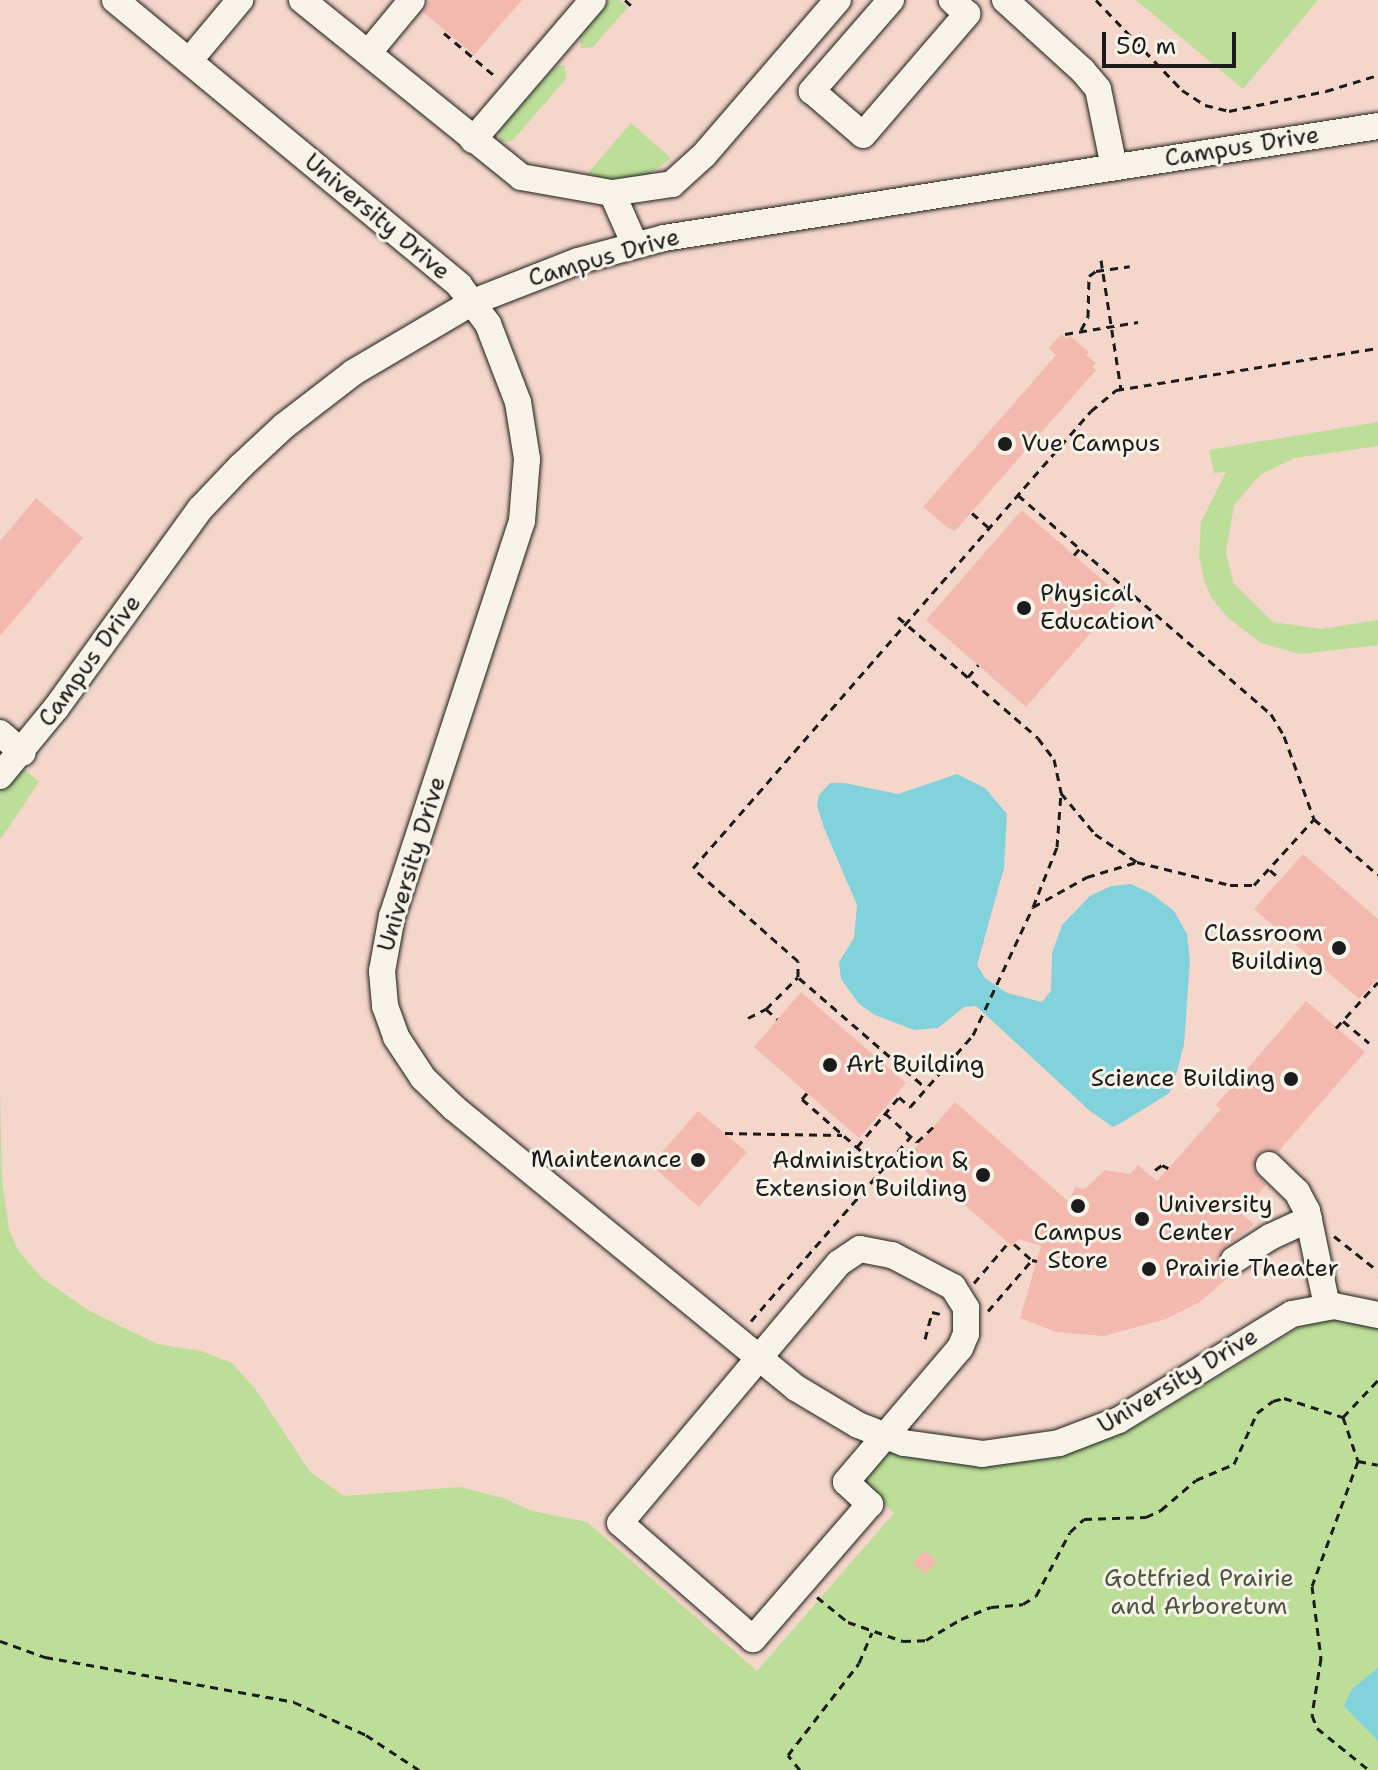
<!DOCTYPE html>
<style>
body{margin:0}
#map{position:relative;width:1378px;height:1770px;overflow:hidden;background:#f6e2d7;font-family:"Shantell Sans",sans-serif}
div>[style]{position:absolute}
.built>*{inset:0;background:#f5d6cb}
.green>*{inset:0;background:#bcde98}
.water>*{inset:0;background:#82d2dc}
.building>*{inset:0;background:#f3b9ae}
.path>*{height:3px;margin-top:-1.5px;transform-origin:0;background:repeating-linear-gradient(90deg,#1c1c1c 0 8px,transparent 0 14px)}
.roads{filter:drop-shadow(0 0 2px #1c1c1c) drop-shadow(0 0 2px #1c1c1c)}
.minor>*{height:26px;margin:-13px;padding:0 13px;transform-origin:13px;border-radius:13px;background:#f7f3e8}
.dots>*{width:22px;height:22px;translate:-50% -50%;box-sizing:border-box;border:4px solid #f7f3e8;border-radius:50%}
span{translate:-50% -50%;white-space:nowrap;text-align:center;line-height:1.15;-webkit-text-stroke:6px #f7f3e8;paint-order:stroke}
.street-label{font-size:24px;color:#1c1c1c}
.poi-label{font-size:24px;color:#1c1c1c}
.left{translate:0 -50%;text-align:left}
.right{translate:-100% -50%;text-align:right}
.park-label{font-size:24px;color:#4c5641}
.scale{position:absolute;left:1102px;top:32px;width:134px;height:36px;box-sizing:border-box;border:4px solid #1c1c1c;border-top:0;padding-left:10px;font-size:24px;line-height:28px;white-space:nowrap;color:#1c1c1c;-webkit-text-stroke:6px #f7f3e8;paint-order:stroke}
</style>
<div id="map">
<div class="built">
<i style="clip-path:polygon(0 0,1378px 0,1378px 1770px,0 1770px,0 749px,27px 771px,63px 730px,189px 555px,175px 544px,23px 753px,0 733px)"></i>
</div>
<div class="green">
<i style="clip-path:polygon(610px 0,619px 0,628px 7px,593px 47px,581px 48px,580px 35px)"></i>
<i style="clip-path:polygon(1136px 0,1318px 0,1243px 89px)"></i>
<i style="clip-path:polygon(557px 65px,565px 66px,566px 79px,512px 141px,500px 142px,499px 130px)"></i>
<i style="clip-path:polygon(631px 123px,671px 158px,645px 178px,623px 183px,587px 174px)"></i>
<i style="clip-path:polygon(1378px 422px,1378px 446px,1294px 458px,1261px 474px,1234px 505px,1226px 553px,1234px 584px,1273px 622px,1321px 629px,1378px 620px,1378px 645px,1300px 654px,1261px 643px,1227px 617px,1211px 597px,1204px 580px,1199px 556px,1201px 522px,1226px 472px,1214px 473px,1209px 450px)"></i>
<i style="clip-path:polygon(0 749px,39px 782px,0 840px)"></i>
<i style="clip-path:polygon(0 1090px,2px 1179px,9px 1230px,19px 1252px,42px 1278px,88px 1310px,157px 1344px,201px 1351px,232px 1363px,256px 1390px,310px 1472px,344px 1496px,460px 1487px,503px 1498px,532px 1511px,587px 1522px,757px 1671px,894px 1513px,859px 1482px,886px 1449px,1076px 1449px,1105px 1440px,1150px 1418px,1310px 1321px,1332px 1316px,1378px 1325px,1378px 1770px,0 1770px)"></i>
</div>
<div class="water">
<i style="clip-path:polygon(957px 774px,985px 788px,1007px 814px,1004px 868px,977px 965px,985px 978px,1007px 993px,1042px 1002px,1051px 991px,1052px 953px,1062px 925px,1090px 896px,1111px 886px,1131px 884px,1152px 894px,1174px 911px,1187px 934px,1190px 961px,1184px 1044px,1173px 1087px,1168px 1094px,1121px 1123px,1113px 1127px,1090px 1111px,976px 1006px,964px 1007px,938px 1028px,914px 1030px,875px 1015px,859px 1004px,841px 979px,839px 962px,854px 938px,857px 905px,824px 828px,817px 806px,819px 795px,830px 783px,845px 783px,898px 794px)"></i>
<i style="clip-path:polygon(1378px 1668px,1378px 1741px,1344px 1706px,1352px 1689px)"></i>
</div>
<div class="building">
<i style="clip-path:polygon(430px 0,522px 0,474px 55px,423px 12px)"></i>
<i style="clip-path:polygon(1061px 334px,1067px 339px,1070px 336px,1089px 352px,1086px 355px,1096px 363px,1092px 367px,1096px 370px,955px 531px,948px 528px,923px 507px,1056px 355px,1049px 348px)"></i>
<i style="clip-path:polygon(36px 498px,83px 538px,0 636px,0 541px)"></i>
<i style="clip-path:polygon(1022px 510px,1122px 597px,1026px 707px,926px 620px)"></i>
<i style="clip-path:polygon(1303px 854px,1378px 919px,1378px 978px,1359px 999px,1254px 909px)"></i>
<i style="clip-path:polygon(801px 992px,906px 1083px,859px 1138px,754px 1047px)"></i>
<i style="clip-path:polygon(1306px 1001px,1365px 1052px,1278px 1152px,1265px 1150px,1257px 1155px,1254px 1170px,1266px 1185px,1241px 1213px,1254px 1224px,1225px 1247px,1218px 1260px,1221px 1269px,1231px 1275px,1200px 1302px,1166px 1319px,1104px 1336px,1056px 1332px,1020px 1318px,1041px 1246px,1019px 1239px,1012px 1246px,908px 1156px,955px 1102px,1069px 1202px,1075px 1187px,1085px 1189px,1105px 1170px,1130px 1174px,1138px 1165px,1157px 1181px,1221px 1109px,1216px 1105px)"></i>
<i style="clip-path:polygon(698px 1111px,747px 1152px,699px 1207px,651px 1165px)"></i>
<i style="clip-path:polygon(924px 1550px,937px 1561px,926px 1574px,913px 1564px)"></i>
</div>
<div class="path">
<i style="left:625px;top:0;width:12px;rotate:42deg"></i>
<i style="left:1096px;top:0;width:124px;rotate:46.3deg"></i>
<i style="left:1182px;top:90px;width:27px;rotate:33deg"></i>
<i style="left:1205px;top:105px;width:25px;rotate:14deg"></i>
<i style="left:1229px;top:111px;width:99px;rotate:-11.7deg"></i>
<i style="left:1326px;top:91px;width:54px;rotate:-17.1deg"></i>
<i style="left:444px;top:33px;width:68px;rotate:40.2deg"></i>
<i style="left:1101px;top:260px;width:131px;rotate:81.2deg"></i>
<i style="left:1081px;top:330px;width:15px;rotate:-62deg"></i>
<i style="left:1088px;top:317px;width:41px;rotate:-88.6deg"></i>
<i style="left:1089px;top:276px;width:9px;rotate:-36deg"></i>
<i style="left:1096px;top:271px;width:34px;rotate:-8deg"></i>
<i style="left:1065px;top:334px;width:74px;rotate:-9.3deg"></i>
<i style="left:1018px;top:495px;width:335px;rotate:40.9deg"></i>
<i style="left:1271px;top:714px;width:26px;rotate:59deg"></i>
<i style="left:1284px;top:736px;width:88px;rotate:70.1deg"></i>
<i style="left:1314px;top:819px;width:85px;rotate:41.2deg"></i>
<i style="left:972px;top:513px;width:23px;rotate:41deg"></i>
<i style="left:1074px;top:555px;width:11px;rotate:-49deg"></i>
<i style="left:898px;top:617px;width:185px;rotate:40.8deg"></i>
<i style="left:1038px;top:738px;width:26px;rotate:53deg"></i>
<i style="left:1054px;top:759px;width:35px;rotate:78deg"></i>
<i style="left:968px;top:677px;width:16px;rotate:-50deg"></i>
<i style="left:1270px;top:870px;width:13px;rotate:42deg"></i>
<i style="left:1033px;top:907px;width:65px;rotate:-68.2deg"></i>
<i style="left:1057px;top:847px;width:54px;rotate:-85.8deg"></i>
<i style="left:1061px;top:793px;width:53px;rotate:50.3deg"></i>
<i style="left:1095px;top:834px;width:50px;rotate:33.7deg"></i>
<i style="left:799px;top:978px;width:168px;rotate:40.9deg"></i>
<i style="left:766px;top:1009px;width:15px;rotate:42deg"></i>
<i style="left:748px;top:1018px;width:20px;rotate:-27deg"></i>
<i style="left:766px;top:1009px;width:45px;rotate:-45deg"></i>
<i style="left:798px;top:977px;width:16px;rotate:-90deg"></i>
<i style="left:798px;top:961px;width:140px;rotate:-138.5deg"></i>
<i style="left:693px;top:868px;width:606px;rotate:-48.95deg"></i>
<i style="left:1091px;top:411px;width:33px;rotate:-40deg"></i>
<i style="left:1116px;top:390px;width:265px;rotate:-9.1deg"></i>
<i style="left:1343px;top:1021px;width:34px;rotate:40deg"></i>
<i style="left:1336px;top:1028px;width:62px;rotate:-47.6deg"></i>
<i style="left:807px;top:1093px;width:8px;rotate:130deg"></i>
<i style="left:802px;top:1099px;width:106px;rotate:41.2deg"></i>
<i style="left:885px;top:1113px;width:43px;rotate:42.2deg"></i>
<i style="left:917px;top:1142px;width:22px;rotate:-43deg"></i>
<i style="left:725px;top:1133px;width:117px;rotate:1deg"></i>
<i style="left:857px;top:1147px;width:65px;rotate:-50deg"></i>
<i style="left:899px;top:1097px;width:15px;rotate:42deg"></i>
<i style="left:910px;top:1107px;width:96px;rotate:-48.8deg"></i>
<i style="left:973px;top:1035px;width:141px;rotate:-64.9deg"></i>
<i style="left:1033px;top:907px;width:62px;rotate:-29.1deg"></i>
<i style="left:1087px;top:877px;width:52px;rotate:-16.7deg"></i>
<i style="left:1137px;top:862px;width:96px;rotate:13.9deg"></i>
<i style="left:1230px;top:885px;width:24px"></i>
<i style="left:1254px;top:885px;width:89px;rotate:-47.7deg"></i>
<i style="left:1155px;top:1170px;width:9px;rotate:-36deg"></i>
<i style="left:1162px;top:1165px;width:7px;rotate:27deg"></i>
<i style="left:1334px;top:1236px;width:56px;rotate:38.5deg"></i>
<i style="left:1014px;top:1244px;width:24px;rotate:42deg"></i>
<i style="left:974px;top:1283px;width:52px;rotate:-49.6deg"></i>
<i style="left:988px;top:1311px;width:67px;rotate:-49.2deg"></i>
<i style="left:1032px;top:1260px;width:5px;rotate:11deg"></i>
<i style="left:751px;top:1321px;width:245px;rotate:-49.1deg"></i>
<i style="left:925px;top:1339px;width:28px;rotate:-75deg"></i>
<i style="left:932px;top:1312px;width:12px;rotate:14deg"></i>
<i style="left:1343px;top:1417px;width:46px;rotate:71.2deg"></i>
<i style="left:1358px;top:1461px;width:133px;rotate:110.2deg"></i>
<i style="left:1312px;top:1586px;width:73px;rotate:82.9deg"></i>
<i style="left:1321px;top:1658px;width:58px;rotate:99deg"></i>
<i style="left:1312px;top:1715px;width:14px;rotate:69deg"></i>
<i style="left:1317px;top:1728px;width:67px;rotate:38.9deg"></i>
<i style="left:1358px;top:1461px;width:20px;rotate:11deg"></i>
<i style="left:817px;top:1597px;width:40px;rotate:39deg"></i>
<i style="left:848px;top:1622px;width:58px;rotate:19.1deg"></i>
<i style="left:903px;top:1641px;width:23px;rotate:-2deg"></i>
<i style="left:926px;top:1640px;width:41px;rotate:-31deg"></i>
<i style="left:961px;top:1619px;width:32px;rotate:-22deg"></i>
<i style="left:991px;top:1607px;width:32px;rotate:-5deg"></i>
<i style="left:1023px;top:1604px;width:15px;rotate:-32deg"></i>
<i style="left:1036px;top:1596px;width:72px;rotate:-62deg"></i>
<i style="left:1070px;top:1532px;width:19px;rotate:-43deg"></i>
<i style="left:1084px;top:1519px;width:62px;rotate:-1.8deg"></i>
<i style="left:1146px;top:1517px;width:17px;rotate:-25deg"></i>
<i style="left:1161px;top:1510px;width:46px;rotate:-40.6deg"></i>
<i style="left:1196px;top:1480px;width:41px;rotate:-22.8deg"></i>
<i style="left:1234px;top:1464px;width:56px;rotate:-65.7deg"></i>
<i style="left:1257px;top:1413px;width:20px;rotate:-37deg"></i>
<i style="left:1273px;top:1401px;width:11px;rotate:-15deg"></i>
<i style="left:1284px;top:1398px;width:62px;rotate:17.9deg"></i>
<i style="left:1343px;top:1417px;width:51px;rotate:-46.6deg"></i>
<i style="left:0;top:1641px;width:48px;rotate:19.6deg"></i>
<i style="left:45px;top:1657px;width:253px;rotate:10.2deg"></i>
<i style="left:294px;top:1702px;width:79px;rotate:24.6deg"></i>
<i style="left:366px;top:1735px;width:64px;rotate:33.4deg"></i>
<i style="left:800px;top:1770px;width:19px;rotate:-129deg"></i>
<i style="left:788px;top:1755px;width:116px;rotate:-52.3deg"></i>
<i style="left:859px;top:1663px;width:33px;rotate:-67deg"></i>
</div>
<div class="roads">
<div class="minor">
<i style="left:115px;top:0;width:447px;rotate:39.6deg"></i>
<i style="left:459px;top:285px;width:49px;rotate:53.4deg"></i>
<i style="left:488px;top:324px;width:84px;rotate:69deg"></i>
<i style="left:518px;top:402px;width:58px;rotate:81deg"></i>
<i style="left:527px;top:459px;width:62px;rotate:94.6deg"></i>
<i style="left:522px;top:521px;width:416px;rotate:108.2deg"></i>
<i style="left:392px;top:916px;width:56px;rotate:100.3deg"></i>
<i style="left:382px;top:971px;width:35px;rotate:85deg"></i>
<i style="left:385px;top:1006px;width:33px;rotate:70deg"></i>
<i style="left:396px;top:1037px;width:49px;rotate:56.6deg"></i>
<i style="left:423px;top:1078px;width:43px;rotate:44.1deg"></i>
<i style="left:454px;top:1108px;width:442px;rotate:39.3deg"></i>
<i style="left:796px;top:1388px;width:72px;rotate:30.8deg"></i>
<i style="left:858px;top:1425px;width:49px;rotate:21.4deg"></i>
<i style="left:904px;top:1443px;width:79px;rotate:8deg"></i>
<i style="left:982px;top:1454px;width:78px;rotate:-8.1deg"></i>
<i style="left:1059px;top:1443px;width:64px;rotate:-21deg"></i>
<i style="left:1119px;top:1420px;width:203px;rotate:-31.5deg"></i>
<i style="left:1292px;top:1314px;width:43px;rotate:-10.8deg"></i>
<i style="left:1334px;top:1306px;width:45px;rotate:11.6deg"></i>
<i style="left:302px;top:0;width:282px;rotate:38.9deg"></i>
<i style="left:521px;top:177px;width:92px;rotate:10deg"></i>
<i style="left:612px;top:193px;width:61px;rotate:-8.5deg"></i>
<i style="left:672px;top:184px;width:43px;rotate:-42.2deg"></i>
<i style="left:704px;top:155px;width:205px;rotate:-49.2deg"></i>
<i style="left:891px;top:0;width:121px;rotate:131deg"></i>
<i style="left:812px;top:91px;width:67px;rotate:40.8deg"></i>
<i style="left:863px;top:135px;width:160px;rotate:-49.3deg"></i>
<i style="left:967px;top:14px;width:21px;rotate:-137deg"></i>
<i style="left:1005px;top:0;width:105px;rotate:42.3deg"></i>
<i style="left:1083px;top:71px;width:23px;rotate:50deg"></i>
<i style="left:1098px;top:89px;width:80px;rotate:78.4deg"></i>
<i style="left:369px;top:52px;width:67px;rotate:-50.4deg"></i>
<i style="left:189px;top:61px;width:80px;rotate:-50.1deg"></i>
<i style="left:473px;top:140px;width:184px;rotate:-49.4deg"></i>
<i style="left:612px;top:193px;width:57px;rotate:66.1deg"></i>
<i style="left:0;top:733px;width:30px;rotate:41deg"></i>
<i style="left:0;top:776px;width:88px;rotate:-50.5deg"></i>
<i style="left:56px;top:708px;width:246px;rotate:-54.1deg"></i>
<i style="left:200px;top:509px;width:59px;rotate:-46.4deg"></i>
<i style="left:241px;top:466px;width:59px;rotate:-42.9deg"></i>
<i style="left:284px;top:426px;width:88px;rotate:-37.6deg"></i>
<i style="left:354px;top:372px;width:138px;rotate:-30.5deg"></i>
<i style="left:473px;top:302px;width:113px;rotate:-21.3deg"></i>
<i style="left:578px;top:261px;width:89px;rotate:-15deg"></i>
<i style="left:664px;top:238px;width:723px;rotate:-8.91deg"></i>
<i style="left:1269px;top:1165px;width:39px;rotate:44deg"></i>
<i style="left:1297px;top:1192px;width:21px;rotate:62deg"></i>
<i style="left:1307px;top:1211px;width:97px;rotate:78.1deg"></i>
<i style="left:860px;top:1249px;width:33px;rotate:11deg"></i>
<i style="left:892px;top:1255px;width:69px;rotate:27.7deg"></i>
<i style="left:953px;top:1287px;width:25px;rotate:58deg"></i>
<i style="left:966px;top:1308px;width:26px;rotate:90deg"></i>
<i style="left:966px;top:1334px;width:15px;rotate:113deg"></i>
<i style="left:960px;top:1348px;width:176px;rotate:130.4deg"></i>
<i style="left:846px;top:1482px;width:33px;rotate:43deg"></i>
<i style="left:870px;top:1504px;width:179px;rotate:130.9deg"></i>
<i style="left:753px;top:1639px;width:176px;rotate:-138.9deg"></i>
<i style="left:620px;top:1523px;width:340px;rotate:-49.9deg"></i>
<i style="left:839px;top:1263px;width:25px;rotate:-34deg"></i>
<i style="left:1234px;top:1260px;width:43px;rotate:-32.6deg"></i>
<i style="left:1270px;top:1237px;width:43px;rotate:-24.8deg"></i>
</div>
</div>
<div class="dots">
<i style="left:1005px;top:444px;background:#1c1c1c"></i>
<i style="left:1024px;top:608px;background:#1c1c1c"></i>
<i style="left:1339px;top:948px;background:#1c1c1c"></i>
<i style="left:830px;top:1065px;background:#1c1c1c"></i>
<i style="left:1291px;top:1079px;background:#1c1c1c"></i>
<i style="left:698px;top:1160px;background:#1c1c1c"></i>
<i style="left:983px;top:1175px;background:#1c1c1c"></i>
<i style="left:1078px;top:1206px;background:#1c1c1c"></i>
<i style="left:1142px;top:1219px;background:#1c1c1c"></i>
<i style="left:1149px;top:1269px;background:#1c1c1c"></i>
</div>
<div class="street-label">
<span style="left:1242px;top:147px;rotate:-9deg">Campus Drive</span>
<span style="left:377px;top:217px;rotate:40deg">University Drive</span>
<span style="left:604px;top:258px;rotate:-16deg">Campus Drive</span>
<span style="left:90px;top:661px;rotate:-54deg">Campus Drive</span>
<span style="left:412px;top:864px;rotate:-73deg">University Drive</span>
<span style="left:1178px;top:1381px;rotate:-31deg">University Drive</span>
</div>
<div class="poi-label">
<span class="left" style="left:1021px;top:444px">Vue Campus</span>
<span class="left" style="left:1040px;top:608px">Physical<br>Education</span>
<span class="right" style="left:1323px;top:948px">Classroom<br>Building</span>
<span class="left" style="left:846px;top:1065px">Art Building</span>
<span class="right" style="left:1275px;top:1079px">Science Building</span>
<span class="right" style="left:682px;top:1160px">Maintenance</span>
<span class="right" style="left:967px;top:1175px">Administration &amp;<br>Extension Building</span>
<span class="left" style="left:1158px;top:1219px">University<br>Center</span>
<span style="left:1078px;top:1247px">Campus<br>Store</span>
<span class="left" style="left:1165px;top:1269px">Prairie Theater</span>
</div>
<div class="park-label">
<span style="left:1199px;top:1593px">Gottfried Prairie<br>and Arboretum</span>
</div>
<div class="scale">50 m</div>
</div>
